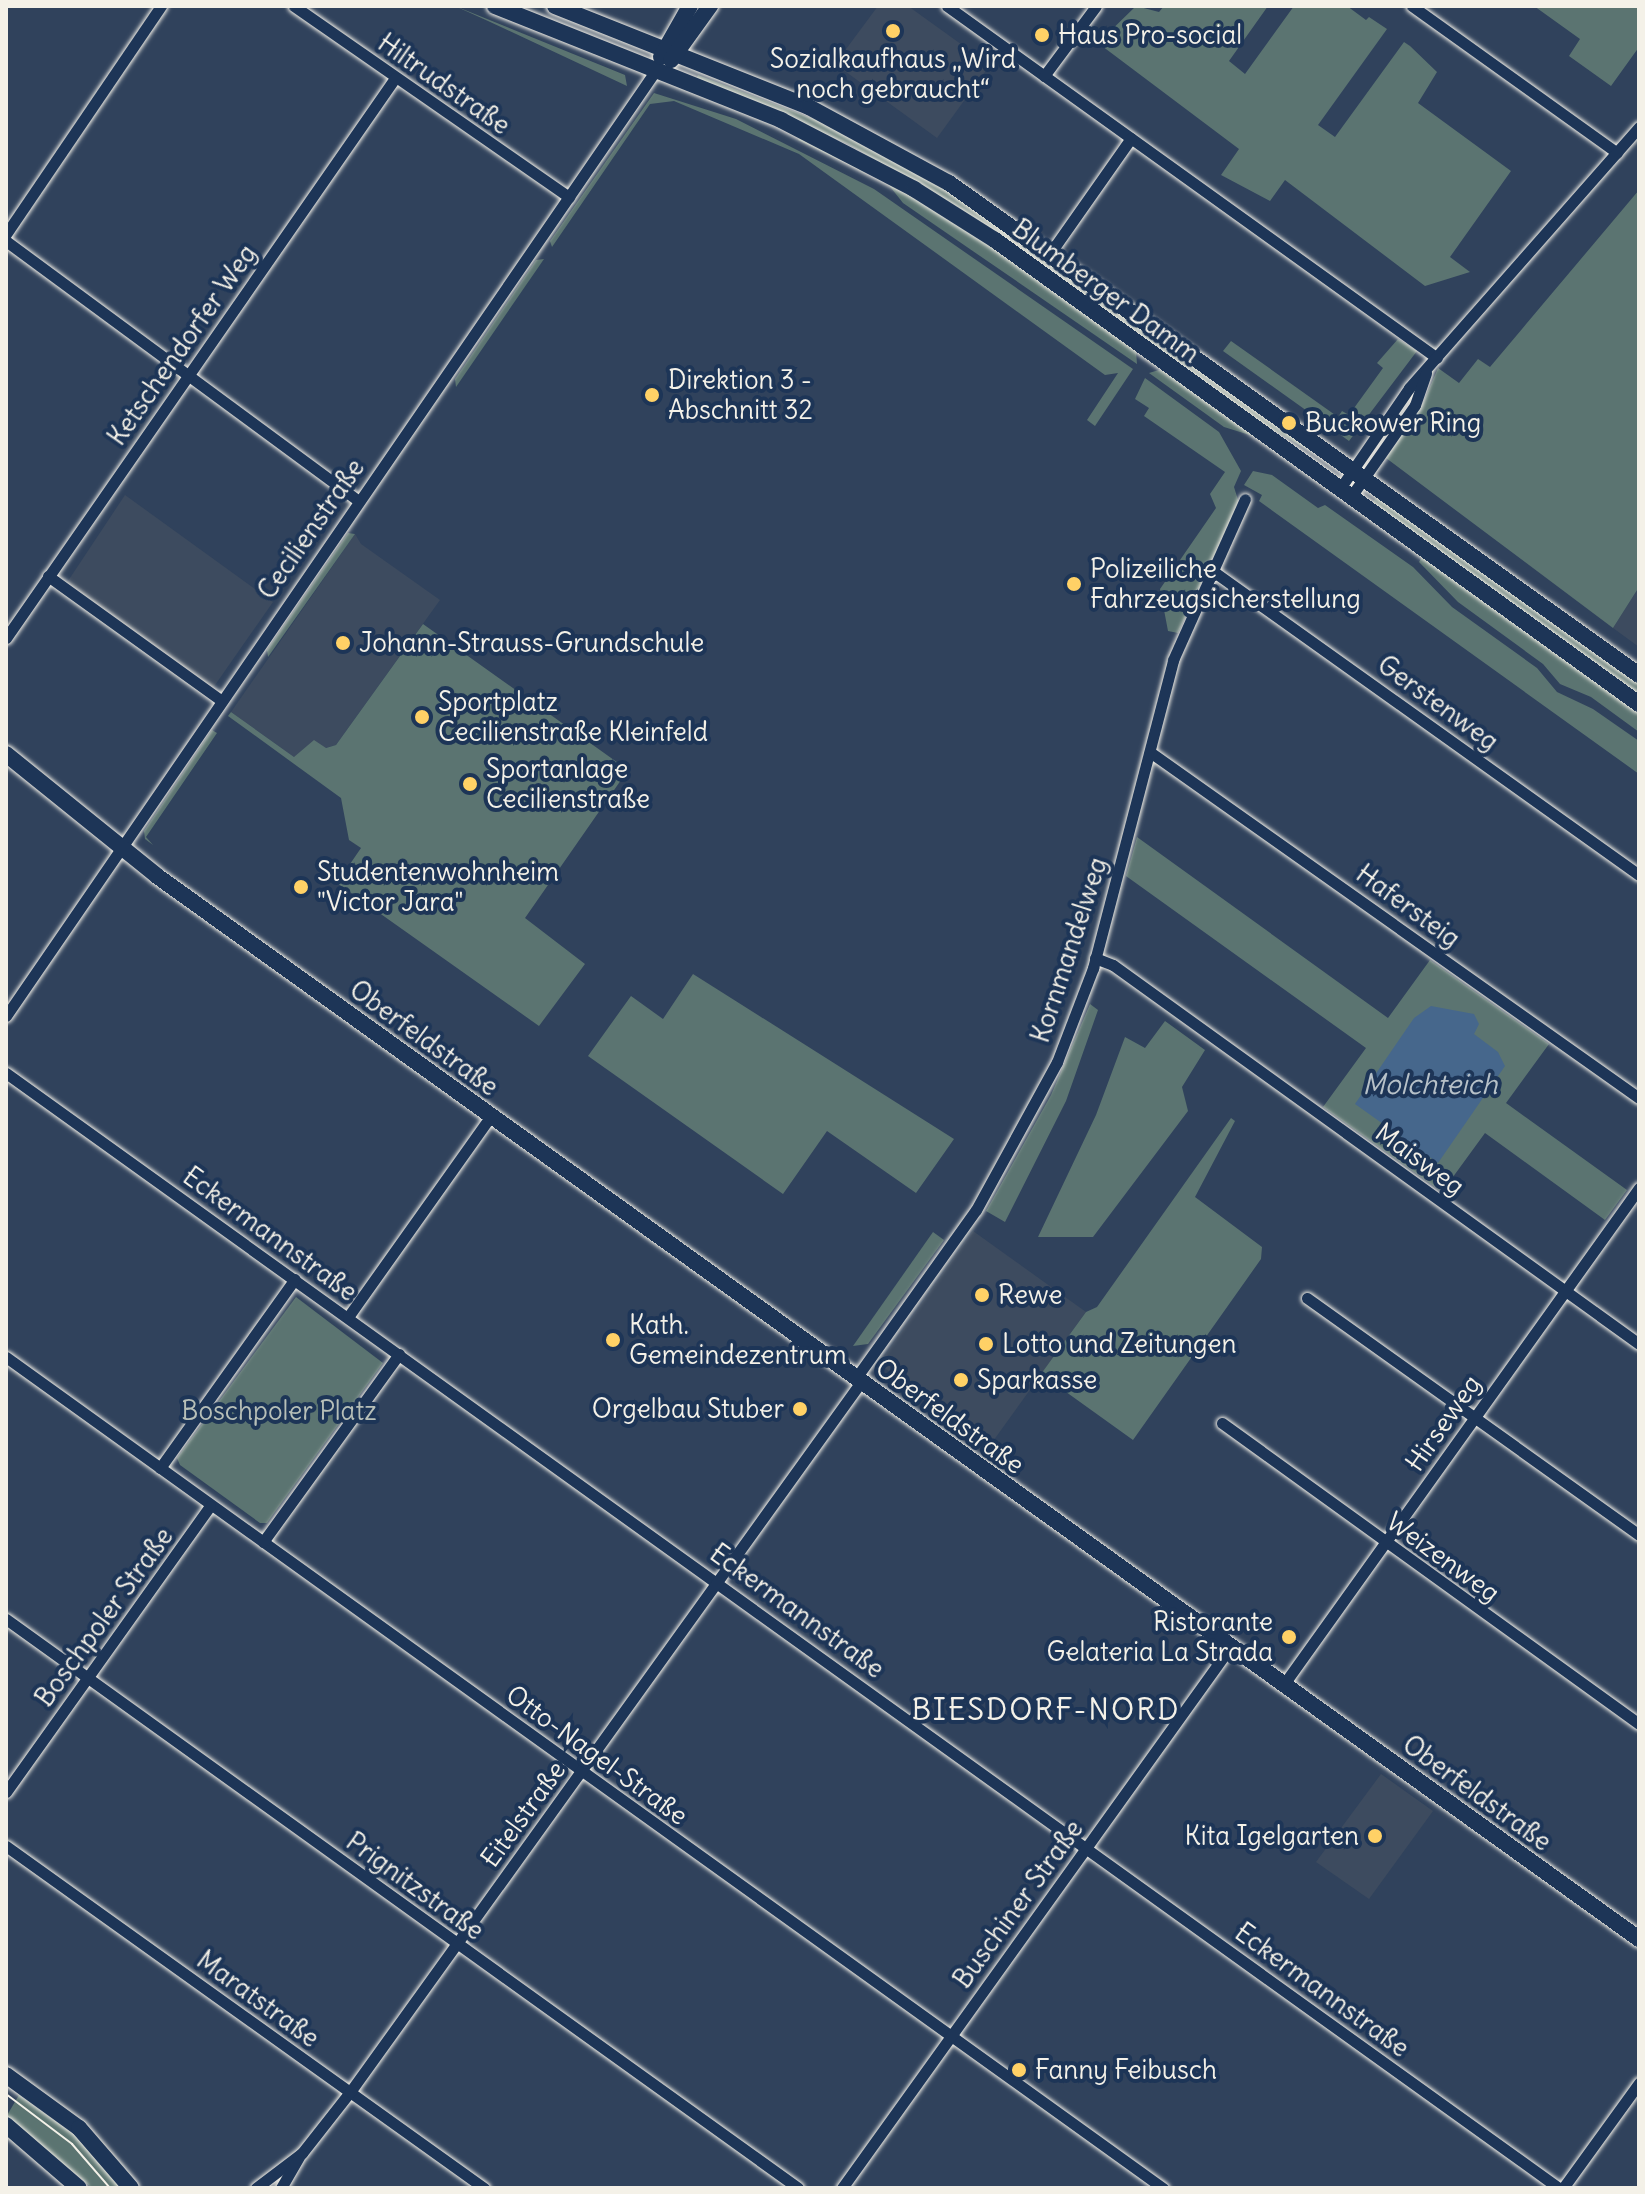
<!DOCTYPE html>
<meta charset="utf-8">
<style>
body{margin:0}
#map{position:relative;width:1645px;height:2194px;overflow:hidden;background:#30425c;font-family:Delius,sans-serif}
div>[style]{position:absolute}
.built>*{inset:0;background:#3d4b5f}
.green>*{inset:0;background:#5b7471}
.water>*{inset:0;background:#46678c}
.roads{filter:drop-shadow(0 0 2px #f4f1e8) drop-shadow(0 0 2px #f4f1e8)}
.street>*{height:11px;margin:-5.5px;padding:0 5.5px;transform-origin:5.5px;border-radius:5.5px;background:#1d3557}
.secondary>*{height:16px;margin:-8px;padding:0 8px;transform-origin:8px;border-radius:8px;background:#1d3557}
.tram>*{height:2px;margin:-1px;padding:0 1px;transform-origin:1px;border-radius:1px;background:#f4f1e8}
.dots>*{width:22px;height:22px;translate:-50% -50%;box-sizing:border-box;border:4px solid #1d3557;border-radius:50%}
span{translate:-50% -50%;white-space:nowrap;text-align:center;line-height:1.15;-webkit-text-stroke:8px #1d3557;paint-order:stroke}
.poi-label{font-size:26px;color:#f4f1e8}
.left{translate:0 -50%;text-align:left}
.right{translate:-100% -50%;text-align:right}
.street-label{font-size:26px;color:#f4f1e8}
.park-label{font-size:26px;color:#b7bfb8}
.water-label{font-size:28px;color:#b7c1c8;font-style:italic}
.quarter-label{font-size:30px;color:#f4f1e8;letter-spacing:2px}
.frame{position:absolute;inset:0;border:8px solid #f4f1e8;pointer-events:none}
</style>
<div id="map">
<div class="built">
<i style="clip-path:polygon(878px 6px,908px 6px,990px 65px,937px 138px,835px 64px)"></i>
<i style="clip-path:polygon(125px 495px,273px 602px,213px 688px,66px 584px)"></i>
<i style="clip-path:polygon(355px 534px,361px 544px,440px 600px,336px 745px,294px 757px,231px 712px)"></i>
<i style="clip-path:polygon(1639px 587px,1639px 647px,1613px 628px)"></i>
<i style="clip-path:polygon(973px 1231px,1086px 1312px,991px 1444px,879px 1364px)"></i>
<i style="clip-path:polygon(1381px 1774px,1433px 1811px,1369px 1899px,1316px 1862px)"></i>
</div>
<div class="green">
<i style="clip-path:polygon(455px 6px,625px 75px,627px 86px,488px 21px)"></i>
<i style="clip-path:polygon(1136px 6px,1159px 12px,1164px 6px,1268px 6px,1229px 61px,1245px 74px,1294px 6px,1347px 6px,1366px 20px,1369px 17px,1387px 29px,1318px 125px,1335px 137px,1404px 42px,1410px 46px,1437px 72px,1418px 103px,1511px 171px,1450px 257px,1470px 272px,1425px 286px,1285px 180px,1270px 201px,1221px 175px,1239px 149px,1098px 43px)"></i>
<i style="clip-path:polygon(1534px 6px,1639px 6px,1639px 47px,1611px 86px,1569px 56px,1580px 39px)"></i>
<i style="clip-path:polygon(698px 75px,819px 121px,946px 189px,1333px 464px,1261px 423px,985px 224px,848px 144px,696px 80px)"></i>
<i style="clip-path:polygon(654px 93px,736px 119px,874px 189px,1133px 369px,1095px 426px,1087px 420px,1118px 373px,1105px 375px,799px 154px,674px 101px,650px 104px,552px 247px,550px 241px)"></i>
<i style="clip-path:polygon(800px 136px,893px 185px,986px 243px,1136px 351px,1137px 364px,903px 203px,888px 184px,798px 140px)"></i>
<i style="clip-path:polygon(1639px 190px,1639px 587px,1613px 628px,1386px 458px,1423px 403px,1438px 368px,1459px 383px,1478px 359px,1490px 367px)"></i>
<i style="clip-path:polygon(544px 259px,456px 387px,455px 379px,536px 260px)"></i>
<i style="clip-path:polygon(1398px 339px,1417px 351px,1349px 441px,1223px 351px,1231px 341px,1338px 417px,1342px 411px,1349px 415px,1383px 368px,1377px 363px)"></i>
<i style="clip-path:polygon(1162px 369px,1306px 474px,1253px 436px,1224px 427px,1149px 373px)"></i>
<i style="clip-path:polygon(1145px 378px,1219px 432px,1241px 471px,1234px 487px,1239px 503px,1178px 633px,1168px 631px,1160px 589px,1216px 508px,1210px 494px,1225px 472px,1144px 416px,1149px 408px,1135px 399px)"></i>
<i style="clip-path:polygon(1253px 471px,1272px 475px,1318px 508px,1325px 505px,1413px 567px,1452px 607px,1537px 668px,1557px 692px,1593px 709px,1639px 741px,1639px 774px,1259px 501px,1262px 495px,1244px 485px)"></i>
<i style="clip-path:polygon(1378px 495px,1639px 683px,1639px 695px,1372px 503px)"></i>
<i style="clip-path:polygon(348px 533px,355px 534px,268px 657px,267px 650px)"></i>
<i style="clip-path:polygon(1422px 557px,1639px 713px,1639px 732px,1591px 697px,1560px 684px,1543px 664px,1458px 602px,1419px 562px)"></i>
<i style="clip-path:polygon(423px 624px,628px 770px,525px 918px,585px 964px,539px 1026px,337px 883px,361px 848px,349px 840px,341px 798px,228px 716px,231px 712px,294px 757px,314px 740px,326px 748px,336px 745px)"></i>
<i style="clip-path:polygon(212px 730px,217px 733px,146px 837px,153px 845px,145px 839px,144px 831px)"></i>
<i style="clip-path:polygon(1137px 837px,1388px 1018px,1430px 960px,1549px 1044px,1506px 1103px,1627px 1190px,1605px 1220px,1485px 1133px,1442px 1192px,1323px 1107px,1366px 1048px,1126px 876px)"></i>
<i style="clip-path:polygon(693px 974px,954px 1139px,916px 1193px,827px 1131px,783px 1194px,588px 1056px,631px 996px,663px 1019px)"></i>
<i style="clip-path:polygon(1090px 1004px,1098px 1010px,1066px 1101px,1005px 1222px,986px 1211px,1051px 1095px)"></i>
<i style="clip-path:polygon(1165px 1021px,1205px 1050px,1182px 1087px,1188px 1111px,1093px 1237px,1038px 1237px,1096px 1115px,1125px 1037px,1145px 1048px)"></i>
<i style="clip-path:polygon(1231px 1118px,1235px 1121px,1195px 1197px,1262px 1247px,1261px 1259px,1133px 1440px,1041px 1374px,1086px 1312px,1097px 1307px)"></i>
<i style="clip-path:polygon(933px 1232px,944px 1240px,868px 1344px,853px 1346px)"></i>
<i style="clip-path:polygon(296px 1297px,383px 1363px,267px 1523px,260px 1523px,180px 1465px,177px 1458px)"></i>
<i style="clip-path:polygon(19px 2095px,83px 2141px,121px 2188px,92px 2188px,6px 2117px)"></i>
</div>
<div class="water">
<i style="clip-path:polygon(1431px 1006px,1474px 1014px,1479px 1024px,1474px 1034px,1498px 1052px,1505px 1066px,1438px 1163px,1355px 1104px,1414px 1018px)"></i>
</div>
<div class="roads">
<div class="street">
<i style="left:294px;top:6px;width:335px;rotate:34.8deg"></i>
<i style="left:947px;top:6px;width:603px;rotate:35.69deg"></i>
<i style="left:1412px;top:6px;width:252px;rotate:35.6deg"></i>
<i style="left:1044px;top:76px;width:87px;rotate:-53.4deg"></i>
<i style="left:6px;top:234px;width:276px;rotate:-55.8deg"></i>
<i style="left:6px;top:241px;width:438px;rotate:36.4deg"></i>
<i style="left:1051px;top:252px;width:139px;rotate:-54.9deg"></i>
<i style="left:1339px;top:490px;width:124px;rotate:-55.5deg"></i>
<i style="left:1409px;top:388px;width:348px;rotate:-48.6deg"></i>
<i style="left:1350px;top:498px;width:113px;rotate:-55deg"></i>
<i style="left:1415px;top:405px;width:34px;rotate:-71deg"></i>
<i style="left:1210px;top:569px;width:527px;rotate:35.5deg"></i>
<i style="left:48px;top:576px;width:214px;rotate:35.7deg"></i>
<i style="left:6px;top:638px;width:682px;rotate:-55.21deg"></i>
<i style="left:1150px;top:752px;width:599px;rotate:35.28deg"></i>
<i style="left:1095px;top:958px;width:19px;rotate:21deg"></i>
<i style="left:1113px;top:965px;width:648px;rotate:35.77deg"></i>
<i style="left:6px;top:1016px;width:1148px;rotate:-55.51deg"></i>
<i style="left:6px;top:1073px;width:1912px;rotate:35.68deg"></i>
<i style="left:1307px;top:1298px;width:408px;rotate:35.5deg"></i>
<i style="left:348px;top:1317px;width:247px;rotate:-54.6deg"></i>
<i style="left:6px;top:1357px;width:1425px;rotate:35.69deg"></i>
<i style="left:856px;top:1378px;width:206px;rotate:-54.5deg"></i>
<i style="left:976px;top:1210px;width:169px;rotate:-61.3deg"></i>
<i style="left:1057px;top:1062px;width:101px;rotate:-69deg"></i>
<i style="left:1093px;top:968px;width:318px;rotate:-75.4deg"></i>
<i style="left:1173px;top:660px;width:176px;rotate:-65.9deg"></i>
<i style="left:1222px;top:1423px;width:514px;rotate:35.82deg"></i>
<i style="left:160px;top:1468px;width:232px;rotate:-54.5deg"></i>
<i style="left:263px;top:1542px;width:232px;rotate:-54.1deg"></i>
<i style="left:6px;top:1619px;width:975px;rotate:35.69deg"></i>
<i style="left:1284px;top:1684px;width:610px;rotate:-54.41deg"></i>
<i style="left:6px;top:1792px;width:351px;rotate:-54.5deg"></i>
<i style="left:6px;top:1846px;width:588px;rotate:35.58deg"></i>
<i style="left:256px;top:2188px;width:58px;rotate:-37.3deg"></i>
<i style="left:302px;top:2153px;width:78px;rotate:-51.8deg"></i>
<i style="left:350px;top:2092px;width:875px;rotate:-54.26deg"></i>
<i style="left:281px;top:2188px;width:39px;rotate:-60deg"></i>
<i style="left:842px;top:2188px;width:667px;rotate:-54.33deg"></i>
<i style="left:1563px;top:2188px;width:130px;rotate:-54.1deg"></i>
</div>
<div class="secondary">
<i style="left:495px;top:6px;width:308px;rotate:21.7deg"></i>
<i style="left:781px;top:120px;width:150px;rotate:27.4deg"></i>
<i style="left:914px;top:189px;width:96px;rotate:32.2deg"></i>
<i style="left:995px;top:240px;width:794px;rotate:35.77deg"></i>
<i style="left:555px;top:6px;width:273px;rotate:21.7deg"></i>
<i style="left:809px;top:107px;width:159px;rotate:28.5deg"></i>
<i style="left:949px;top:183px;width:847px;rotate:35.49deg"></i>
<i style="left:661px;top:57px;width:59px;rotate:-60.4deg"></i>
<i style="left:671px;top:60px;width:67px;rotate:-54.2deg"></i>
<i style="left:6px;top:754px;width:194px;rotate:38.9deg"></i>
<i style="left:157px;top:876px;width:1824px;rotate:35.65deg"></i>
<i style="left:6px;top:2075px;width:90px;rotate:36deg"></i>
<i style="left:79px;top:2128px;width:79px;rotate:49.1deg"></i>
<i style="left:6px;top:2125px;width:96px;rotate:40.8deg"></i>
</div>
</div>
<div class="tram">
<i style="left:6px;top:2094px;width:83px;rotate:37.1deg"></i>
<i style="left:72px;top:2144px;width:58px;rotate:49.2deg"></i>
</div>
<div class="dots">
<i style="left:893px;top:31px;background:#ffd166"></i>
<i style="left:1042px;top:35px;background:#ffd166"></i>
<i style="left:652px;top:395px;background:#ffd166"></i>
<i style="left:1289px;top:423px;background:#ffd166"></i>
<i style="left:1074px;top:584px;background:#ffd166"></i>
<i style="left:343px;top:643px;background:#ffd166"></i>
<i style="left:422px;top:717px;background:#ffd166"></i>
<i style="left:470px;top:784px;background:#ffd166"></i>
<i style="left:301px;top:887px;background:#ffd166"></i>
<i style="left:982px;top:1295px;background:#ffd166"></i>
<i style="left:613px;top:1340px;background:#ffd166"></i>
<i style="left:986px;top:1344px;background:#ffd166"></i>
<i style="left:961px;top:1380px;background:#ffd166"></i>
<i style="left:800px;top:1409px;background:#ffd166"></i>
<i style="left:1289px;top:1637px;background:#ffd166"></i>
<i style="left:1375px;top:1836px;background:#ffd166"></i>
<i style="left:1019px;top:2070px;background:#ffd166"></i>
</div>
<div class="poi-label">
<span class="left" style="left:1058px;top:35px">Haus Pro-social</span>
<span style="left:893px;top:74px">Sozialkaufhaus „Wird<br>noch gebraucht“</span>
<span class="left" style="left:668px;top:395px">Direktion 3 -<br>Abschnitt 32</span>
<span class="left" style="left:1305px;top:423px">Buckower Ring</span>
<span class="left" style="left:1090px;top:584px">Polizeiliche<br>Fahrzeugsicherstellung</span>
<span class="left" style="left:359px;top:643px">Johann-Strauss-Grundschule</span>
<span class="left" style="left:438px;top:717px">Sportplatz<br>Cecilienstraße Kleinfeld</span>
<span class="left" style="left:486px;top:784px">Sportanlage<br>Cecilienstraße</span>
<span class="left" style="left:317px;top:887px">Studentenwohnheim<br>"Victor Jara"</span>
<span class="left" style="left:998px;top:1295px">Rewe</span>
<span class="left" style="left:629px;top:1340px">Kath.<br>Gemeindezentrum</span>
<span class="left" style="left:1002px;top:1344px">Lotto und Zeitungen</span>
<span class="left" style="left:977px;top:1380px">Sparkasse</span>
<span class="right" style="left:784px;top:1409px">Orgelbau Stuber</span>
<span class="right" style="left:1273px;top:1637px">Ristorante<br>Gelateria La Strada</span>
<span class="right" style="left:1359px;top:1836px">Kita Igelgarten</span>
<span class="left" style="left:1035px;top:2070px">Fanny Feibusch</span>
</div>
<div class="street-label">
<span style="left:444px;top:84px;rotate:35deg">Hiltrudstraße</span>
<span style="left:1106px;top:291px;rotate:36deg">Blumberger Damm</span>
<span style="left:182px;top:345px;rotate:-55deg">Ketschendorfer Weg</span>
<span style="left:311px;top:529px;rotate:-55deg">Cecilienstraße</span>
<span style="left:1438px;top:703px;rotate:36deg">Gerstenweg</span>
<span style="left:1408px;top:906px;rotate:36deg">Hafersteig</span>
<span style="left:1069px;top:950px;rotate:-72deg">Kornmandelweg</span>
<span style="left:424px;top:1038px;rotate:36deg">Oberfeldstraße</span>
<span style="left:1420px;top:1159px;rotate:36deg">Maisweg</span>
<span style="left:270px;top:1234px;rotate:36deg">Eckermannstraße</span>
<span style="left:950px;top:1416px;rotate:36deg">Oberfeldstraße</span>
<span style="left:1443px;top:1423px;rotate:-55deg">Hirseweg</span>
<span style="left:1443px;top:1557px;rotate:36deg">Weizenweg</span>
<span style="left:797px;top:1611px;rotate:36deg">Eckermannstraße</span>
<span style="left:104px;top:1617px;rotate:-54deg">Boschpoler Straße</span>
<span style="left:597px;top:1755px;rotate:36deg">Otto-Nagel-Straße</span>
<span style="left:1477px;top:1793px;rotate:36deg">Oberfeldstraße</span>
<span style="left:523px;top:1814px;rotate:-54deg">Eitelstraße</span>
<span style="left:415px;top:1886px;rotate:36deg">Prignitzstraße</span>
<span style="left:1018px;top:1904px;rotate:-54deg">Buschiner Straße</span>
<span style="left:1322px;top:1990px;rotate:36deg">Eckermannstraße</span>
<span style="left:258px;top:1999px;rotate:36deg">Maratstraße</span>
</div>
<div class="park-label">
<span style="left:279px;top:1411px">Boschpoler Platz</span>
</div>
<div class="water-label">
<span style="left:1430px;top:1084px">Molchteich</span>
</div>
<div class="quarter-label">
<span style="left:1046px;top:1709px">BIESDORF-NORD</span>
</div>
<div class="frame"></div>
</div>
